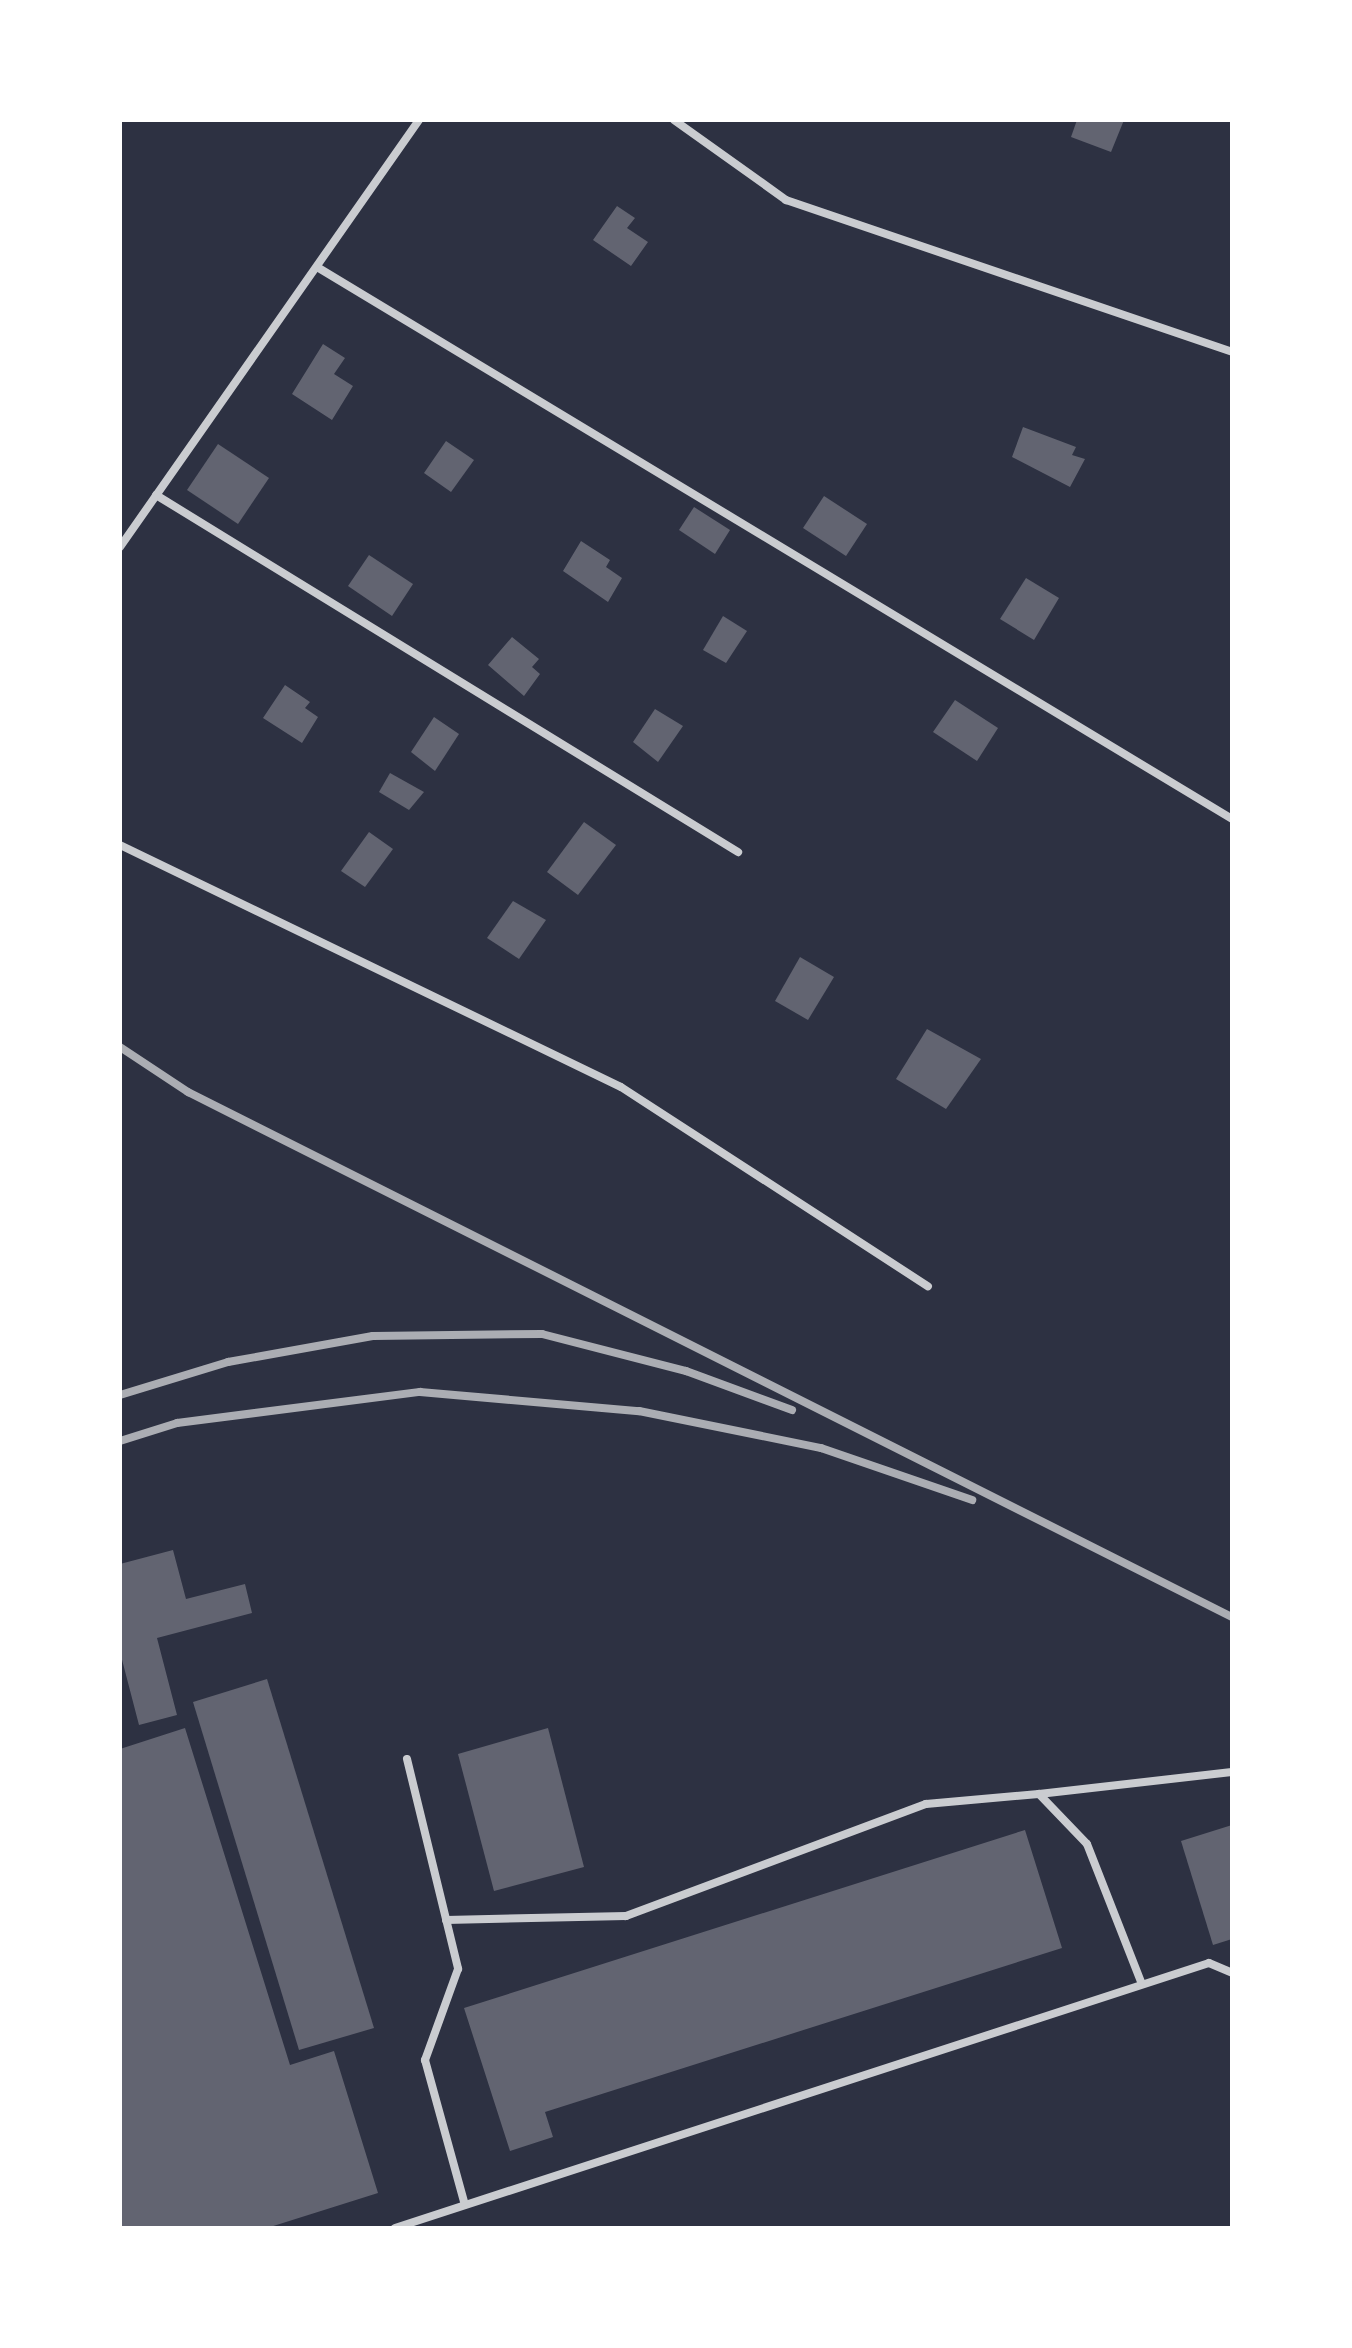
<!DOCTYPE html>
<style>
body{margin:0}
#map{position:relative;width:1352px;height:2348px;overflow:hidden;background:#2d3142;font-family:Helvetica,sans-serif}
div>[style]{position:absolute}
.building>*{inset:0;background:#626471}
.service>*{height:8px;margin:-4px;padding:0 4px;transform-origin:4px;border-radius:4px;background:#caccd0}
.rail>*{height:8px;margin:-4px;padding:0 4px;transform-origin:4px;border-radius:4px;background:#abadb3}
span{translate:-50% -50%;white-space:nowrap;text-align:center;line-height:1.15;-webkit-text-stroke:10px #fff;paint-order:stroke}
.frame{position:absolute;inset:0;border:122px solid #fff;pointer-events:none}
</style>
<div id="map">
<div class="building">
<i style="clip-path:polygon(1077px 120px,1124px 120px,1111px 152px,1071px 137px)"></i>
<i style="clip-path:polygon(617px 206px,635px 218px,627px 228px,648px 242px,631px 266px,593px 240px)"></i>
<i style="clip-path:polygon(323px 344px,345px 358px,334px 374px,353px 386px,332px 420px,292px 394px)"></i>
<i style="clip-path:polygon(1023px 427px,1076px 447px,1072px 455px,1085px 459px,1070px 487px,1012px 457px)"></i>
<i style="clip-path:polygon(446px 441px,474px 460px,451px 492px,424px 473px)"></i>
<i style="clip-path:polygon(218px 444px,269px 478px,238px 524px,187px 490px)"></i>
<i style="clip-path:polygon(824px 496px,867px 524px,846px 556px,803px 528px)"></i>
<i style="clip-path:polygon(694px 507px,730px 530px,715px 554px,679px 530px)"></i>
<i style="clip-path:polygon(581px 541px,610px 560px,606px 567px,622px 578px,608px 602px,563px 571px)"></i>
<i style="clip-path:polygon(369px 555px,413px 584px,392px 616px,348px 586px)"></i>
<i style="clip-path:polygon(1026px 578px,1059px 598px,1034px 640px,1000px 619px)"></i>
<i style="clip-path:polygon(723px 616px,747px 631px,726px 663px,703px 650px)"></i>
<i style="clip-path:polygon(512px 637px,539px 659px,532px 667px,540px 674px,524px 696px,488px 665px)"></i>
<i style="clip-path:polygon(285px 685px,310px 702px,305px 708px,318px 717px,302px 743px,263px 718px)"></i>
<i style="clip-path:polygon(955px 700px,998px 728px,977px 761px,933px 732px)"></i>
<i style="clip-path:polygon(655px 709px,683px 726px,658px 762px,633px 742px)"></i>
<i style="clip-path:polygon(434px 717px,459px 734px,435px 771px,411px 752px)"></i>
<i style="clip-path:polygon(390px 773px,424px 792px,409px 810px,379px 792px)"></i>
<i style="clip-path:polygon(584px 822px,616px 845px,578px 895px,547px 872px)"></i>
<i style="clip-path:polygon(369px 832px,393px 849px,365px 887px,341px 871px)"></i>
<i style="clip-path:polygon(513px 901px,546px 920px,519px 959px,487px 938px)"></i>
<i style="clip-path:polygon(800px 957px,834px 977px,808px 1020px,775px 1001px)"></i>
<i style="clip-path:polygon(927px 1029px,981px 1059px,946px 1109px,896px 1079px)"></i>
<i style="clip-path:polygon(173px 1550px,186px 1599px,245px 1584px,252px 1613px,157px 1638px,177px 1715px,139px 1725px,120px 1652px,120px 1564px)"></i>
<i style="clip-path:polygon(267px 1679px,374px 2028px,299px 2050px,193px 1702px)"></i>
<i style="clip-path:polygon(185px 1728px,290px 2065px,334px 2051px,378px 2193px,267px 2228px,120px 2228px,120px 1749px)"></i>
<i style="clip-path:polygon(548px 1728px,584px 1867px,494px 1891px,458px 1754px)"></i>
<i style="clip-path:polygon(1232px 1825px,1232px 1939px,1213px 1945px,1181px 1841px)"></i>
<i style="clip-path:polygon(1025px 1830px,1062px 1948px,545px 2112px,553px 2137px,510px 2151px,464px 2008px)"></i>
</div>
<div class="service">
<i style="left:674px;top:120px;width:138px;rotate:35.5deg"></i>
<i style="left:786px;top:200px;width:471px;rotate:18.8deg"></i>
<i style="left:317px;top:267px;width:1069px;rotate:31.1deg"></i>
<i style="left:156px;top:495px;width:683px;rotate:31.53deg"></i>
<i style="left:120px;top:547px;width:521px;rotate:-55deg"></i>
<i style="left:120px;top:845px;width:556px;rotate:25.78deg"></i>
<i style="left:621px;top:1087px;width:366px;rotate:33deg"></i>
<i style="left:407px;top:1759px;width:216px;rotate:76.3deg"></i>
<i style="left:458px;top:1969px;width:97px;rotate:109.9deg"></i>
<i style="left:425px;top:2060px;width:150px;rotate:74.6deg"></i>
<i style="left:1039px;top:1794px;width:194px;rotate:-6.5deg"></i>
<i style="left:446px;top:1920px;width:180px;rotate:-1.3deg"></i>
<i style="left:626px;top:1916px;width:320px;rotate:-20.5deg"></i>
<i style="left:926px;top:1804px;width:113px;rotate:-5.1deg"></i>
<i style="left:1039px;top:1794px;width:69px;rotate:46.2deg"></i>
<i style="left:1087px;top:1844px;width:150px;rotate:68.6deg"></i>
<i style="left:395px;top:2228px;width:856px;rotate:-18.03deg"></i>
<i style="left:1209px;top:1963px;width:25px;rotate:23deg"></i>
</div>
<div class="rail">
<i style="left:120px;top:1047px;width:82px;rotate:33.5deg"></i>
<i style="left:188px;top:1092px;width:1169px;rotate:26.7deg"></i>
<i style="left:120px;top:1395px;width:113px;rotate:-17deg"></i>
<i style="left:228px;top:1362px;width:147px;rotate:-10.2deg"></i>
<i style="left:373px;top:1336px;width:169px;rotate:-0.7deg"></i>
<i style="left:542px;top:1334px;width:149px;rotate:14.4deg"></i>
<i style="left:686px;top:1371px;width:113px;rotate:20.2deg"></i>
<i style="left:120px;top:1441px;width:60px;rotate:-17.5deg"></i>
<i style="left:177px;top:1423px;width:245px;rotate:-7.3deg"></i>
<i style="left:420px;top:1392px;width:220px;rotate:5deg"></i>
<i style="left:639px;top:1411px;width:186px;rotate:11.5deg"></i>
<i style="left:821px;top:1448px;width:160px;rotate:19deg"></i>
</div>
<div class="frame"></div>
</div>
